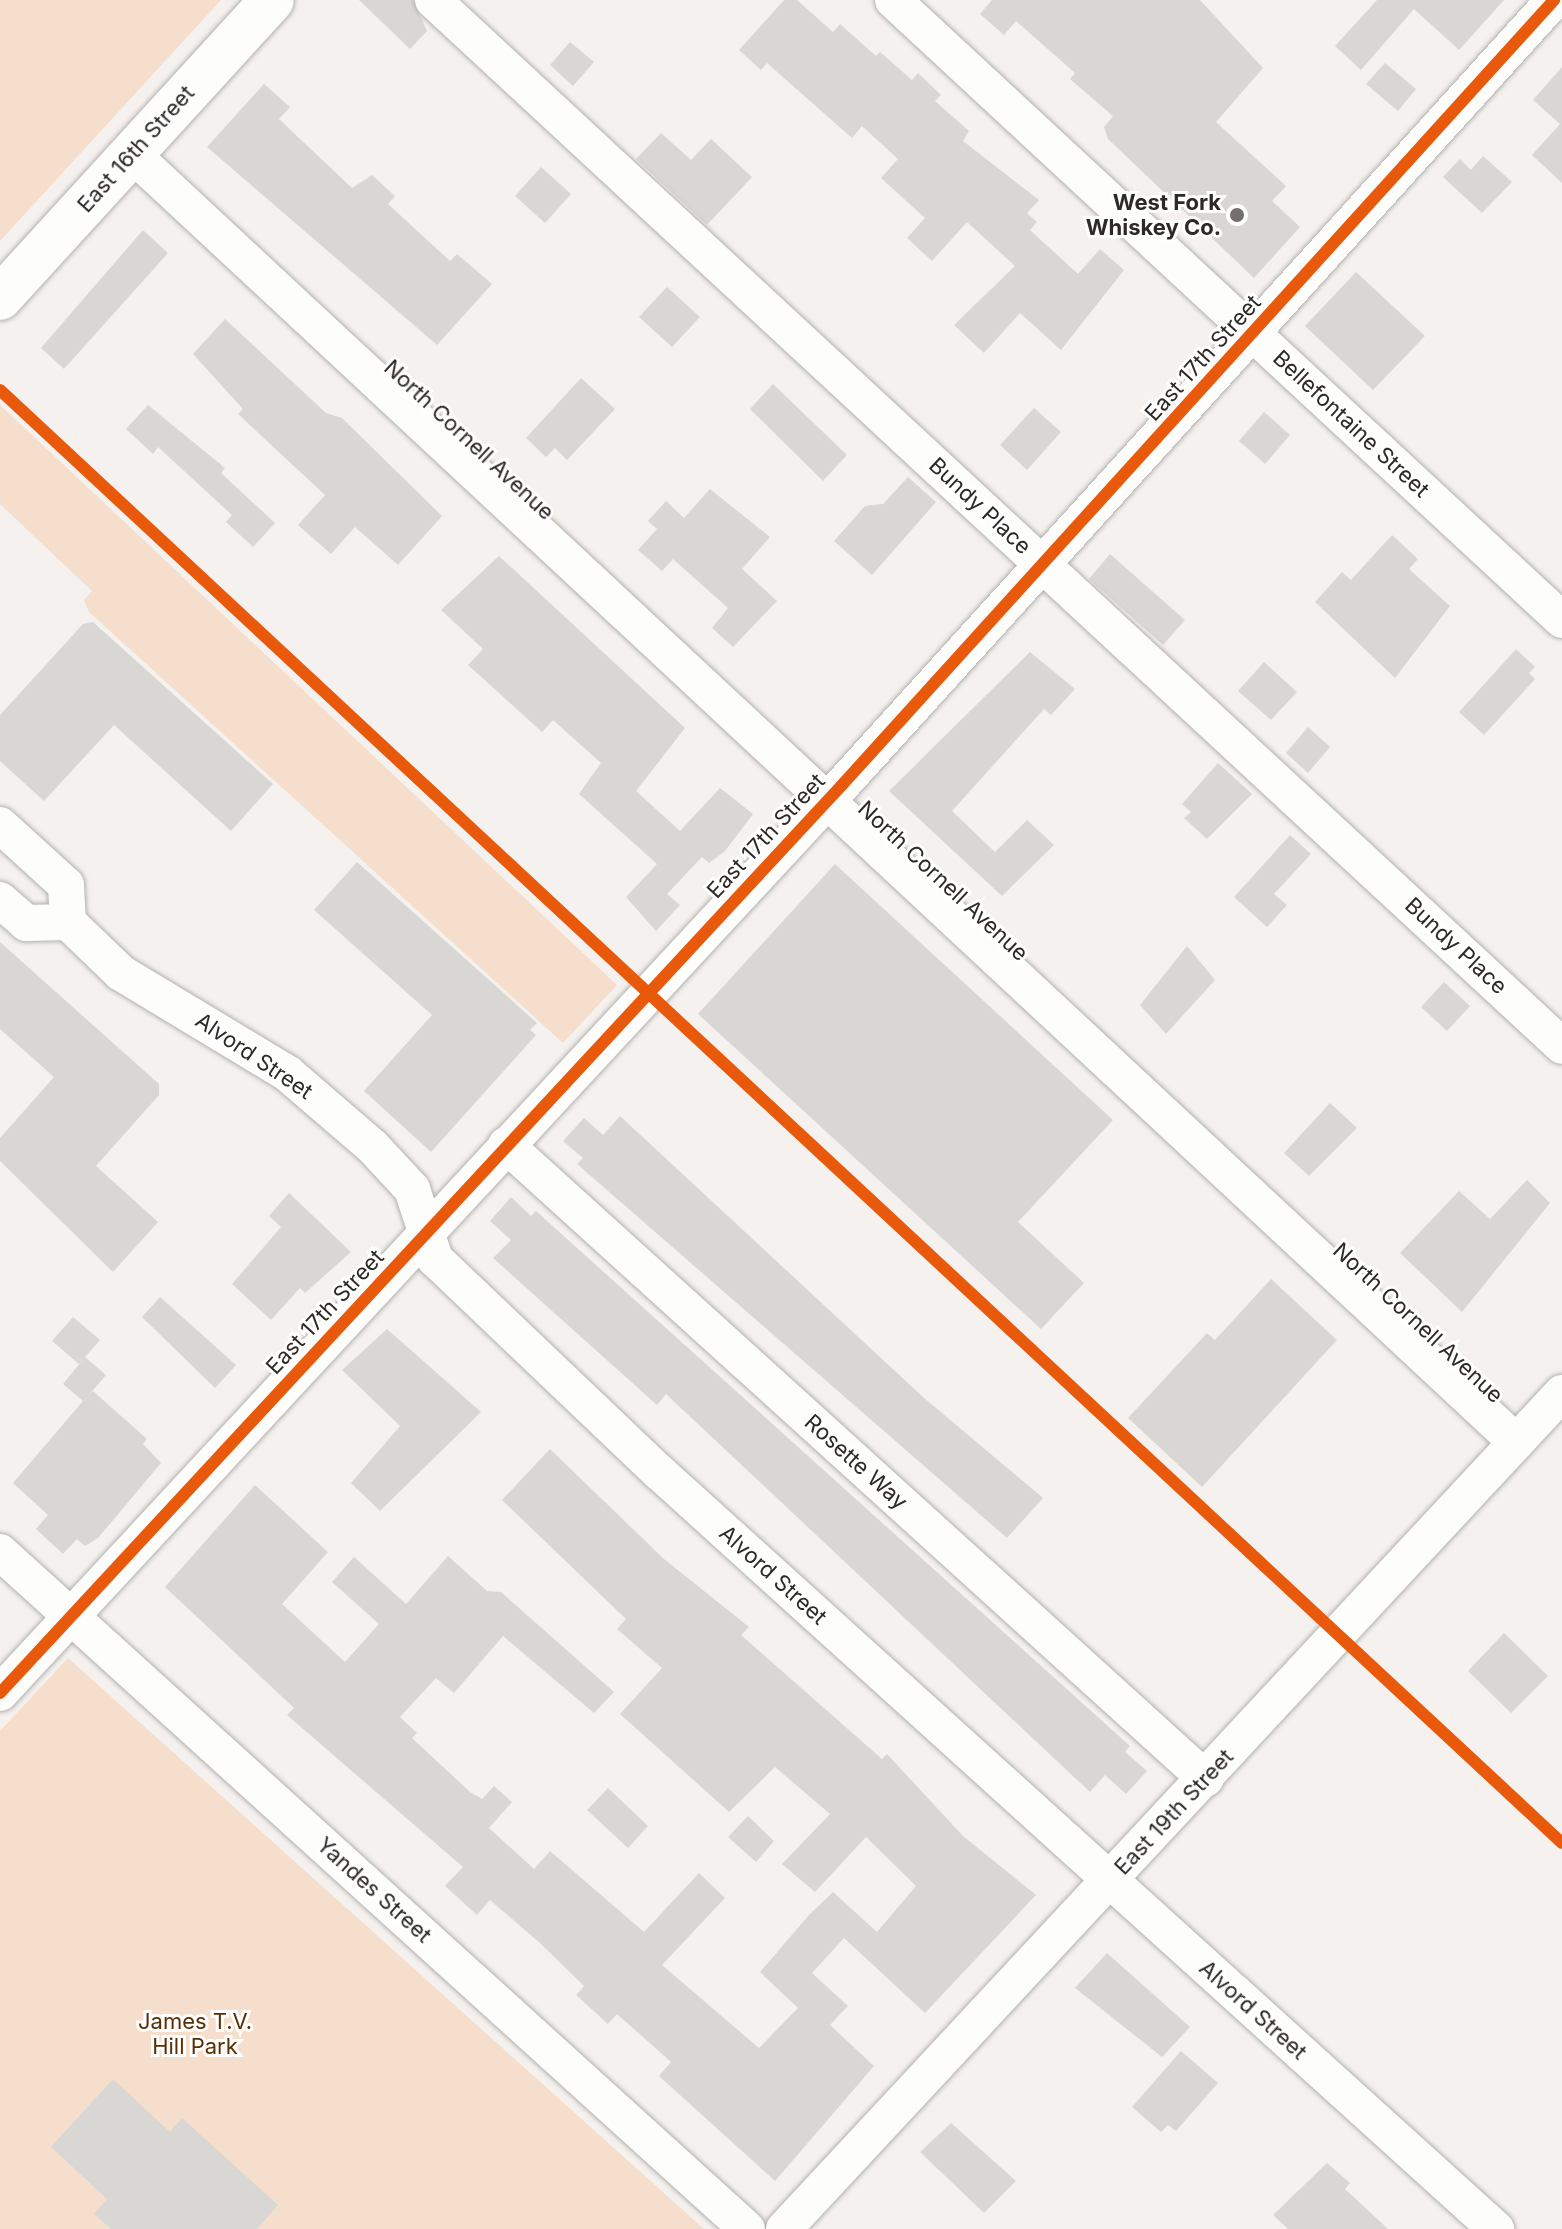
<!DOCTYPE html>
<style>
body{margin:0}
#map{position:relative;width:1562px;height:2229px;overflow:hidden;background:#f4f1ee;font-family:Inter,sans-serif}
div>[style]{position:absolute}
.green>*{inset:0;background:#f6decc}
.building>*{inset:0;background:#d9d7d4}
.roads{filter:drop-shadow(0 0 2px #b4b1af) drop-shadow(0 0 2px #b4b1af)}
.minor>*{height:36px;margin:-18px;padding:0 18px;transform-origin:18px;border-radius:18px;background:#fdfdfc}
.secondary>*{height:44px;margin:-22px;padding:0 22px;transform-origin:22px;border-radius:22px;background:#fdfdfc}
.cycleway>*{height:12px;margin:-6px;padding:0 6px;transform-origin:6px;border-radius:6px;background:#e8590c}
.dots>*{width:22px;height:22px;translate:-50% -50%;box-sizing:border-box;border:4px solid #fff;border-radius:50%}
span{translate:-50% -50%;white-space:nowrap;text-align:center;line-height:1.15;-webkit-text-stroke:6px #fff;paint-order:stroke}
.street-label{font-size:22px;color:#2c2927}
.poi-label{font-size:22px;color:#2c2927;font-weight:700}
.right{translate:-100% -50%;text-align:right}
.park-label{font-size:22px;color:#5c2d00}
</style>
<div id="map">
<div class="green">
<i style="clip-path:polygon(0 0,221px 0,0 241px)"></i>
<i style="clip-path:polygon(0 405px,617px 985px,563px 1043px,89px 612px,84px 600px,92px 591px,0 504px)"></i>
<i style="clip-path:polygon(68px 1658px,704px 2229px,0 2229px,0 1731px)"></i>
</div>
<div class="building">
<i style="clip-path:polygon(359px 0,413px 0,427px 31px,410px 49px)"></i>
<i style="clip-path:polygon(784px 0,797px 0,833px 32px,840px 24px,876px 56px,880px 52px,912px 80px,918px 73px,941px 95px,935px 101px,969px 131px,963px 141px,1039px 200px,1027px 213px,1037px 222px,1030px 230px,1078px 274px,1100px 249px,1124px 270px,1061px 350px,1020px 313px,984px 353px,954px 325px,1015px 266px,967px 222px,932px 261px,907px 238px,925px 218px,881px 178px,898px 159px,862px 126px,852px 138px,767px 63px,761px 70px,739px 50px)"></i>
<i style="clip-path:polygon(992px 0,1200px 0,1263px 68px,1216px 122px,1286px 186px,1272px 201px,1300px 227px,1254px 278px,1108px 139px,1104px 127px,1113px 116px,1070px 79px,1075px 73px,1016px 21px,1004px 35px,980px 14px)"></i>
<i style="clip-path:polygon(1377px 0,1504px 0,1459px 50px,1414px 9px,1361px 70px,1335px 46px)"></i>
<i style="clip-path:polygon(570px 42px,594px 62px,573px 86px,550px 65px)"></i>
<i style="clip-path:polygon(1385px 63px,1416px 89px,1398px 111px,1366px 84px)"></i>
<i style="clip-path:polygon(1562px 67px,1562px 183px,1532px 155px,1560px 124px,1533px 100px)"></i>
<i style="clip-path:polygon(264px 84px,290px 107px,279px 119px,352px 188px,372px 175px,395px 196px,388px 204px,450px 261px,457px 254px,492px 284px,437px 345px,207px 147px)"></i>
<i style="clip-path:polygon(661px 133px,691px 160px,711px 139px,752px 177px,707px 225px,636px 159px)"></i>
<i style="clip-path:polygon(1483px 156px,1512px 182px,1482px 213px,1443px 177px,1460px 159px,1471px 170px)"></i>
<i style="clip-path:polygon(541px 167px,571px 194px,545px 223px,515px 196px)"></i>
<i style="clip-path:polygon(143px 230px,168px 253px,64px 369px,41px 348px)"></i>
<i style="clip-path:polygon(1356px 272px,1425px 336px,1373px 390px,1305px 326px)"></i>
<i style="clip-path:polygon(667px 287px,700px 317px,672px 347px,639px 317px)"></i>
<i style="clip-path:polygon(225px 319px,326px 413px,342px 418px,442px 516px,398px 565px,355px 527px,331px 554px,298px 525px,325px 495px,238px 414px,243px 409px,193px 354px)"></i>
<i style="clip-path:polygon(581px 378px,615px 409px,567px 460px,555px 448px,546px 457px,526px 438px)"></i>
<i style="clip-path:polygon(773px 384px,847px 455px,823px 481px,750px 409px)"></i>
<i style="clip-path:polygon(148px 405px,225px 468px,221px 473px,275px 523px,253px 547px,226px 522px,232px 515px,158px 447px,153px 454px,126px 429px)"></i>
<i style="clip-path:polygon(1034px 408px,1061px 432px,1027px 470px,1000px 445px)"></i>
<i style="clip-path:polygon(1264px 412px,1290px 435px,1265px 464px,1239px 441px)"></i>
<i style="clip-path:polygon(908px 477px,936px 502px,872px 575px,834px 541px,865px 506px,883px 504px)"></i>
<i style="clip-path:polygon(710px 489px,770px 537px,742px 569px,777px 601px,733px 647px,712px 628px,728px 608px,673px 559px,662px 571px,638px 550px,657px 529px,648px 521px,666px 501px,684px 518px)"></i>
<i style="clip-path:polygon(1392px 535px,1418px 559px,1409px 569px,1450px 606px,1395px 678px,1315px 602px,1342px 572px,1351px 580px)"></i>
<i style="clip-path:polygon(1110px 554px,1185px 620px,1163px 645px,1089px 579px)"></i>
<i style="clip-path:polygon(499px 556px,685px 728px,636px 791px,680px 831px,720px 788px,753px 814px,725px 851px,709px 863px,702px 857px,667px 894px,680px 905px,656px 931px,626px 897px,657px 864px,579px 794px,601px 763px,553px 720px,542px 732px,468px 665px,483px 649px,441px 610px)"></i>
<i style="clip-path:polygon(93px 622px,273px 784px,231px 831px,114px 725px,44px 801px,0 761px,0 715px,83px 624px)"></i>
<i style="clip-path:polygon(1516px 649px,1535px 667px,1529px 673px,1535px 679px,1484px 735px,1459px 712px)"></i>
<i style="clip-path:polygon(1030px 652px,1075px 689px,1051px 715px,1044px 709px,952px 811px,995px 852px,1027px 820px,1054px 845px,1002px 896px,889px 791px)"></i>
<i style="clip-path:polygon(1264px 662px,1297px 692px,1271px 720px,1238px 691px)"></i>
<i style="clip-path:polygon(1308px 727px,1330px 747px,1308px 773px,1286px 753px)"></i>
<i style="clip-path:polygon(1218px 763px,1252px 794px,1207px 839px,1184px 818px,1191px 812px,1182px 804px)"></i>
<i style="clip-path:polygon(1290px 835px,1311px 854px,1274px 894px,1287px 905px,1267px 927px,1234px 897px)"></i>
<i style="clip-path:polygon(357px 862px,537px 1023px,530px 1030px,536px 1035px,431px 1152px,364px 1091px,432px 1015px,314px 910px)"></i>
<i style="clip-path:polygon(835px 864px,1113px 1120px,1018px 1222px,1084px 1283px,1041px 1329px,698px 1014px)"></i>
<i style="clip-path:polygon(0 942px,159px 1084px,159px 1095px,96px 1166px,158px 1222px,113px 1272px,0 1161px,0 1138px,54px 1077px,0 1029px)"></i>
<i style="clip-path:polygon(1187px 946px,1215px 980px,1166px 1034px,1140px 1005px)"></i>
<i style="clip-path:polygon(1444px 982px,1470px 1006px,1447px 1031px,1421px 1007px)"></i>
<i style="clip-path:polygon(1330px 1103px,1357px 1128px,1309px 1176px,1284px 1153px)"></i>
<i style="clip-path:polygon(620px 1116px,923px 1397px,1043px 1498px,1007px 1538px,577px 1164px,583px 1158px,563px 1141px,584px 1118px,603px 1135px)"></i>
<i style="clip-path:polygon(1527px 1180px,1550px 1203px,1462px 1312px,1400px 1253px,1459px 1191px,1490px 1219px)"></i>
<i style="clip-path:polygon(289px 1193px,351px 1252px,305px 1293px,300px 1288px,271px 1320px,232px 1284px,281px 1227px,269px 1216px)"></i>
<i style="clip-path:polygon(511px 1197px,531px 1216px,536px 1211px,1130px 1746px,1125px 1752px,1147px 1771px,1126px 1794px,1105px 1775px,1090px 1792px,666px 1394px,657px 1405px,493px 1258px,511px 1240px,490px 1221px)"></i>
<i style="clip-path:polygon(1271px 1279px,1337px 1340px,1202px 1487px,1128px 1418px,1207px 1333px,1215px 1340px)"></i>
<i style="clip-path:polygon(160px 1297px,236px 1365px,215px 1388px,142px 1317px)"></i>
<i style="clip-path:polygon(73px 1317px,100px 1340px,79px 1364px,52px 1341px)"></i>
<i style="clip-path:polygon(387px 1329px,481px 1412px,380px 1511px,351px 1483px,400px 1426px,342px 1370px)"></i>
<i style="clip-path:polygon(85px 1357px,106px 1375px,84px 1401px,93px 1391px,147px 1439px,143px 1444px,161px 1463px,98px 1538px,85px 1546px,77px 1539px,63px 1554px,36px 1529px,48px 1515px,13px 1483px,83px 1401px,63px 1384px)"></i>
<i style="clip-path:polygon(550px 1449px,664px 1559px,749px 1627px,741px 1635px,882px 1759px,887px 1754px,963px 1836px,1036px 1895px,925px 2013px,844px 1938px,812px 1973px,848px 2006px,830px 2025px,874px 2066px,775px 2181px,659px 2076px,671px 2062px,617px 2014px,608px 2024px,576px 1995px,584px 1986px,540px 1943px,490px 1900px,477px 1915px,445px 1886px,463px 1867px,287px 1715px,294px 1708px,165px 1587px,255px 1485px,328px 1552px,282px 1604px,345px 1662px,379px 1624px,332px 1582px,354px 1557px,406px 1604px,448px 1556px,487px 1591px,501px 1592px,614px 1692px,594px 1713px,503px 1636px,454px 1693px,436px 1678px,400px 1717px,417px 1733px,412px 1738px,470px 1792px,482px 1799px,494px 1786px,512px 1802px,489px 1828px,534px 1869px,550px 1851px,644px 1932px,699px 1873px,725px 1898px,662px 1965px,759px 2048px,798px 2008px,760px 1972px,809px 1915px,833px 1892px,877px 1932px,916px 1886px,866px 1837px,815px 1892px,782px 1864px,830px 1814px,775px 1767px,729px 1812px,620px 1714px,662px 1668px,617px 1629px,626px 1619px,502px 1500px)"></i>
<i style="clip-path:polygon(1504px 1633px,1548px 1676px,1511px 1713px,1468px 1671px)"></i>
<i style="clip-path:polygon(608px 1788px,648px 1826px,628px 1848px,587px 1810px)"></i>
<i style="clip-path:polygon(748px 1816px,774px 1841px,756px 1862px,728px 1837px)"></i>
<i style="clip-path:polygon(1107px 1953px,1190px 2027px,1162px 2057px,1075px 1988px)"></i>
<i style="clip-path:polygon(1181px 2051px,1218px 2083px,1176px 2131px,1168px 2125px,1161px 2132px,1132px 2107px)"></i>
<i style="clip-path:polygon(113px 2079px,170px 2132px,182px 2118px,278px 2205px,257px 2229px,111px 2229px,94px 2214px,107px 2199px,51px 2147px)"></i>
<i style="clip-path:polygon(951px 2123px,1016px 2181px,984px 2213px,920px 2152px)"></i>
<i style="clip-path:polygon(1327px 2163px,1350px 2183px,1345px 2189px,1388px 2229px,1288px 2229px,1273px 2215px)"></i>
</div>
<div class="roads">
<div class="minor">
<i style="left:433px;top:0;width:1539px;rotate:42.81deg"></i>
<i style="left:893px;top:0;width:912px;rotate:42.82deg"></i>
<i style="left:132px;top:154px;width:1891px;rotate:42.94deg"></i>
<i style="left:0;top:825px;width:89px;rotate:42.3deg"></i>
<i style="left:66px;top:885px;width:37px;rotate:87deg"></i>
<i style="left:0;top:900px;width:35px;rotate:41deg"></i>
<i style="left:26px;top:923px;width:42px;rotate:-1.4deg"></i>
<i style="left:68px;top:922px;width:74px;rotate:43.9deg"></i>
<i style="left:121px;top:973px;width:194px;rotate:31.1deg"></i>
<i style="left:287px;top:1073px;width:112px;rotate:40.7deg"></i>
<i style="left:372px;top:1146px;width:59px;rotate:47.1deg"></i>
<i style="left:412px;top:1189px;width:74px;rotate:71.8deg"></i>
<i style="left:435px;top:1259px;width:309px;rotate:43.6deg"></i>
<i style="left:659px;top:1472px;width:1129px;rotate:42.13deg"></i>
<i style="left:506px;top:1145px;width:944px;rotate:42.17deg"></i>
<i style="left:0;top:1552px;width:1008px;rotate:42.19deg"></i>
<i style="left:0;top:1693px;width:1238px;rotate:-47.16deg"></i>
<i style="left:842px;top:785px;width:1060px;rotate:-47.79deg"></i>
<i style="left:784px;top:2229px;width:1142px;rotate:-47.06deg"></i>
</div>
<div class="secondary">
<i style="left:0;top:298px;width:403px;rotate:-47.6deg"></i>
</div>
</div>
<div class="cycleway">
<i style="left:0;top:390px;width:2133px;rotate:42.93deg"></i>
<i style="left:0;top:1693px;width:1238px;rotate:-47.16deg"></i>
<i style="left:842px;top:785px;width:1060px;rotate:-47.79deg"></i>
</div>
<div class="dots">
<i style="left:1237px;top:215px;background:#726f6d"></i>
</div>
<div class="street-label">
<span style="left:136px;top:149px;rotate:-48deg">East 16th Street</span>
<span style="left:1203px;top:358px;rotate:-48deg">East 17th Street</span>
<span style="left:1351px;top:424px;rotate:43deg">Bellefontaine Street</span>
<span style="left:469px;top:440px;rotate:43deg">North Cornell Avenue</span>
<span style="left:980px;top:506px;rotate:43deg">Bundy Place</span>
<span style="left:766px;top:836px;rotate:-47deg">East 17th Street</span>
<span style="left:943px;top:881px;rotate:43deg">North Cornell Avenue</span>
<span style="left:1456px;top:946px;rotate:43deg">Bundy Place</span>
<span style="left:254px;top:1056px;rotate:34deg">Alvord Street</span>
<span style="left:325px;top:1312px;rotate:-47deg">East 17th Street</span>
<span style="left:1418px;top:1323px;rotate:43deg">North Cornell Avenue</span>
<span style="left:856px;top:1462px;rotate:42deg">Rosette Way</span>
<span style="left:773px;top:1575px;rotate:42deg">Alvord Street</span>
<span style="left:1174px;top:1812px;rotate:-47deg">East 19th Street</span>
<span style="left:374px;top:1890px;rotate:42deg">Yandes Street</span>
<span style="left:1253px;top:2010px;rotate:42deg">Alvord Street</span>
</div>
<div class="poi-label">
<span class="right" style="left:1221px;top:215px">West Fork<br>Whiskey Co.</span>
</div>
<div class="park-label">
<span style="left:195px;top:2034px">James T.V.<br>Hill Park</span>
</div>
</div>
